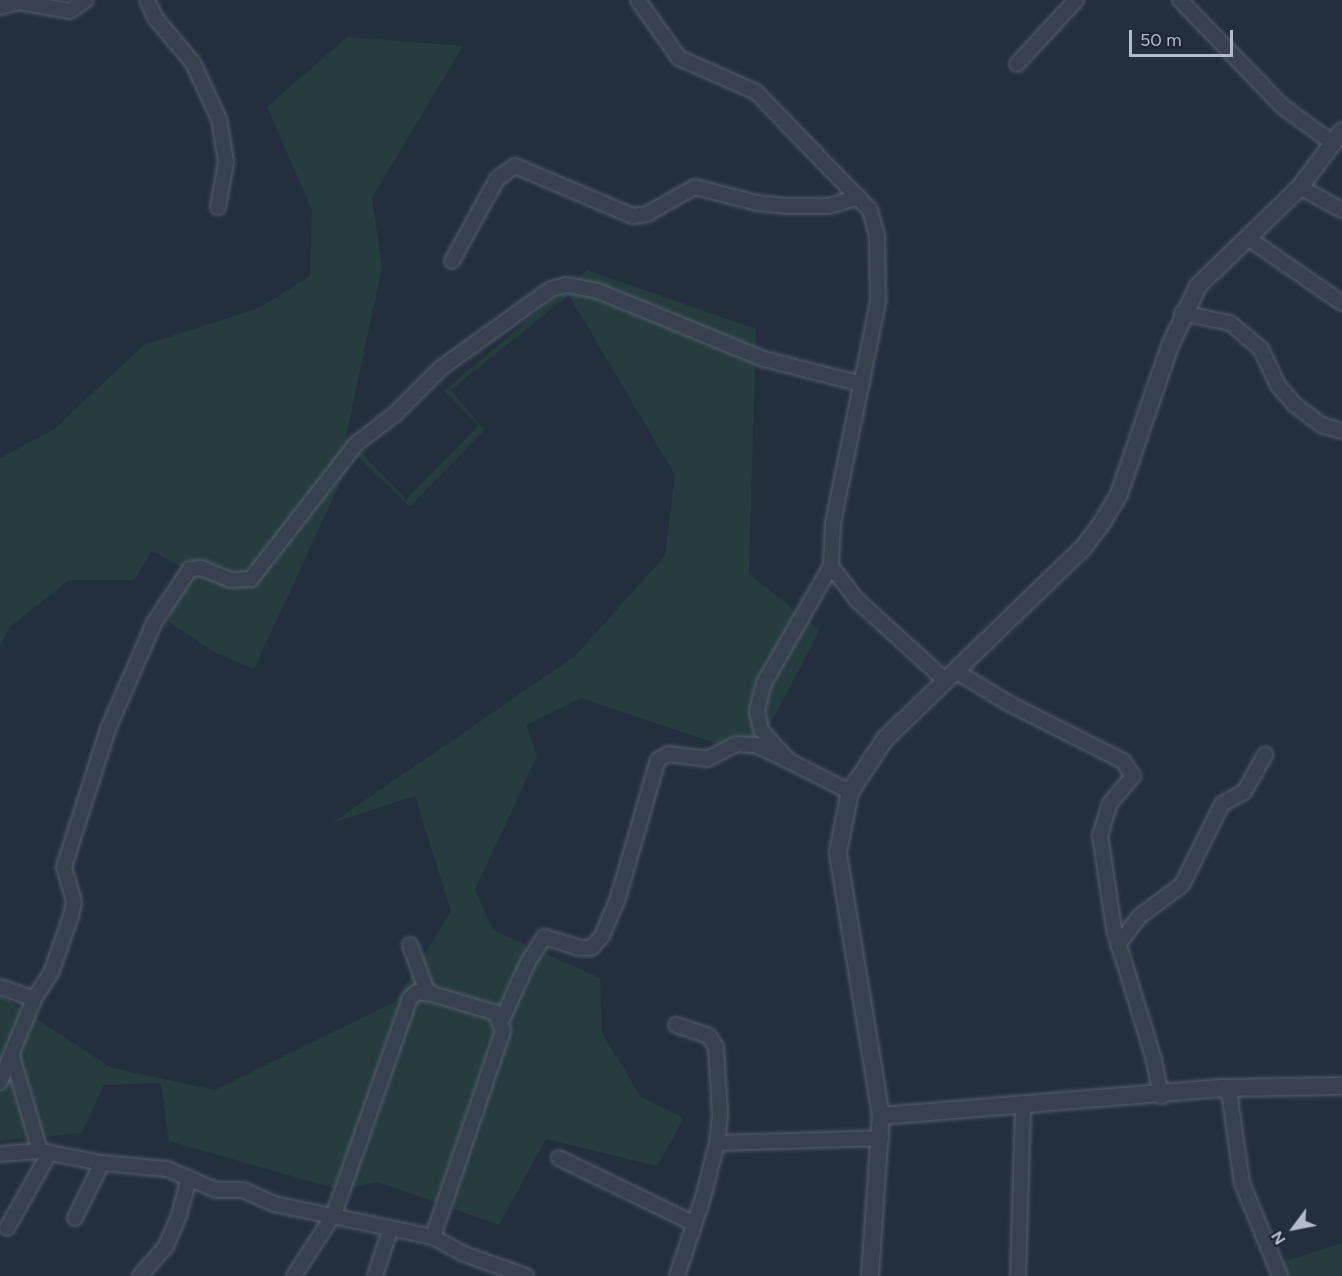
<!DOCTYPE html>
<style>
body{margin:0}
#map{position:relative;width:1342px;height:1276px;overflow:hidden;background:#242f3e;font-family:Figtree,sans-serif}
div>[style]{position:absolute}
.green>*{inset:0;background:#263c3f}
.roads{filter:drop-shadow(0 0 2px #565f6c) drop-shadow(0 0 2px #565f6c)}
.minor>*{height:14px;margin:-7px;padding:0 7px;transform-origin:7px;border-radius:7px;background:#38414e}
.tertiary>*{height:16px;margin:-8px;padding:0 8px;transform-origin:8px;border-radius:8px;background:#38414e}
span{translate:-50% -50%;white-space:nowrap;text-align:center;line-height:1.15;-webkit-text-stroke:6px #1d2633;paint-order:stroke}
.north{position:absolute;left:1264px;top:1198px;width:60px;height:60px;-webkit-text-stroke:4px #1d2633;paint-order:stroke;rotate:238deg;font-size:16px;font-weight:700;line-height:24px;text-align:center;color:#b4bcc9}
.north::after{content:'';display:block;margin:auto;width:21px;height:27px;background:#b4bcc9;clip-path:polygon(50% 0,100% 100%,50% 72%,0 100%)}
.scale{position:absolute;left:1129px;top:30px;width:104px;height:27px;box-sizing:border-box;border:3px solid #b4bcc9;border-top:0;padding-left:8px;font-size:18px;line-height:21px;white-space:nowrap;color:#b4bcc9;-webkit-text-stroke:4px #1d2633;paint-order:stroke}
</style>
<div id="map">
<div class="green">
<i style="clip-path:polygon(347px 37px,463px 46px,372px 198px,382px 267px,346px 436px,406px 500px,479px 425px,444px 391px,587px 270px,756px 329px,749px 574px,820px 630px,753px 756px,581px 698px,526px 725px,537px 756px,475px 890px,493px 930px,600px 978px,602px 1033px,641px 1097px,684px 1118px,657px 1166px,546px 1139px,499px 1225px,378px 1182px,337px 1189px,169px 1141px,161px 1083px,104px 1085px,82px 1133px,0 1141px,0 995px,112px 1068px,215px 1090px,396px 1001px,451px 911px,415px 796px,332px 823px,575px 656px,665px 556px,675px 475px,569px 295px,451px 390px,484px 430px,410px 507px,354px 453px,254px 669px,216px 653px,168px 621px,180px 566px,152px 551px,134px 580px,69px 580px,10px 627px,0 647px,0 458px,53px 430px,144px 345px,259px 308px,310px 276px,312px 210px,267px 107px)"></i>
<i style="clip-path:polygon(1342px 1243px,1342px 1276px,1271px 1276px,1272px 1265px)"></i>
</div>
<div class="roads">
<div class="minor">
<i style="left:147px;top:0;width:21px;rotate:65deg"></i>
<i style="left:156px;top:19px;width:57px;rotate:49.9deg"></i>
<i style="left:193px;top:63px;width:62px;rotate:65.1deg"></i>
<i style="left:219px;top:119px;width:44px;rotate:80.8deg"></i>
<i style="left:226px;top:162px;width:46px;rotate:100.1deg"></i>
<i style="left:638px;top:0;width:71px;rotate:54.7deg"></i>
<i style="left:679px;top:58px;width:84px;rotate:23.8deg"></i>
<i style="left:756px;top:92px;width:164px;rotate:46deg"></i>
<i style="left:870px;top:210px;width:27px;rotate:75deg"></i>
<i style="left:877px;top:236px;width:66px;rotate:89.1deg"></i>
<i style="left:878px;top:302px;width:226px;rotate:101.5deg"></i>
<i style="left:833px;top:523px;width:43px;rotate:92.7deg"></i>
<i style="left:831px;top:566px;width:43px;rotate:52.6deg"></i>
<i style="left:857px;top:600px;width:120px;rotate:42.3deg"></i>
<i style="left:1180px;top:0;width:147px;rotate:46.1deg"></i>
<i style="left:1282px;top:106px;width:64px;rotate:36.2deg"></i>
<i style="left:0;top:7px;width:20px;rotate:-15deg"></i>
<i style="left:19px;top:2px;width:52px;rotate:10deg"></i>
<i style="left:70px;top:11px;width:19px;rotate:-35deg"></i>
<i style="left:1017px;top:64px;width:87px;rotate:-47.3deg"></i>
<i style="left:1300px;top:187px;width:48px;rotate:28.7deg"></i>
<i style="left:1248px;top:238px;width:114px;rotate:34.7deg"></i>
<i style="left:452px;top:261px;width:94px;rotate:-61.2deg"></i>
<i style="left:497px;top:179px;width:22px;rotate:-36deg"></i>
<i style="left:515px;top:166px;width:128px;rotate:23deg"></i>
<i style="left:633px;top:216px;width:14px;rotate:-8deg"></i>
<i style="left:647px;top:214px;width:55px;rotate:-29.4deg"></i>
<i style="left:695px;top:187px;width:64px;rotate:14.5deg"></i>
<i style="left:757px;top:203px;width:30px;rotate:6deg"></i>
<i style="left:787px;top:206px;width:42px"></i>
<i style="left:829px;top:206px;width:31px;rotate:-17deg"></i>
<i style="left:1182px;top:313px;width:49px;rotate:11.8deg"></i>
<i style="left:1230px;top:323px;width:40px;rotate:40deg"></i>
<i style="left:1261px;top:349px;width:40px;rotate:65deg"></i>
<i style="left:1278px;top:385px;width:26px;rotate:50deg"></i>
<i style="left:1295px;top:405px;width:34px;rotate:37deg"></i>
<i style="left:1322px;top:425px;width:21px;rotate:17deg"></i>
<i style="left:831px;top:566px;width:135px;rotate:119.8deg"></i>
<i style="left:764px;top:683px;width:29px;rotate:104deg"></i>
<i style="left:757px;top:711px;width:19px;rotate:78deg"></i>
<i style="left:761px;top:730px;width:42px;rotate:47.9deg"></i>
<i style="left:789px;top:761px;width:68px;rotate:26.9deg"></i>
<i style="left:957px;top:672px;width:62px;rotate:31.1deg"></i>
<i style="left:1010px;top:704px;width:127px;rotate:26.8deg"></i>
<i style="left:1123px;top:761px;width:18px;rotate:56deg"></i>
<i style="left:1133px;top:776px;width:35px;rotate:130deg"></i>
<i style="left:1110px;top:803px;width:34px;rotate:107deg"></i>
<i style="left:1100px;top:835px;width:95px;rotate:81.5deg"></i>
<i style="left:1114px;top:929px;width:137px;rotate:73deg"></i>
<i style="left:1154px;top:1060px;width:37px;rotate:79deg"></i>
<i style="left:410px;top:945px;width:47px;rotate:70deg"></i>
<i style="left:426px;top:989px;width:8px;rotate:40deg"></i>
<i style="left:432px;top:994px;width:67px;rotate:16.5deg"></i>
<i style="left:496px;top:1013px;width:19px;rotate:69deg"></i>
<i style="left:503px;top:1031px;width:218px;rotate:108.8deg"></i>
<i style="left:1118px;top:945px;width:36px;rotate:-53deg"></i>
<i style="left:1140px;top:916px;width:52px;rotate:-36.4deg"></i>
<i style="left:1182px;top:885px;width:90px;rotate:-63.7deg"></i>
<i style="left:1222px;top:804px;width:25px;rotate:-29deg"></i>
<i style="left:1244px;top:792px;width:43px;rotate:-60.4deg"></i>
<i style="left:0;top:987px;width:36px;rotate:19deg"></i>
<i style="left:501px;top:1022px;width:66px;rotate:-65.8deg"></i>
<i style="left:528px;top:962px;width:30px;rotate:-57deg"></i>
<i style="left:544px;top:937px;width:37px;rotate:17deg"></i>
<i style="left:579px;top:948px;width:12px"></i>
<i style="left:591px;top:948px;width:16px;rotate:-47deg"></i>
<i style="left:602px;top:936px;width:38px;rotate:-67deg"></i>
<i style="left:617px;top:901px;width:147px;rotate:-73.8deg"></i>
<i style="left:658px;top:760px;width:12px;rotate:-31deg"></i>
<i style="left:668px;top:754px;width:39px;rotate:7deg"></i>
<i style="left:707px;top:759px;width:33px;rotate:-27deg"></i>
<i style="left:736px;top:744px;width:19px;rotate:3deg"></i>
<i style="left:755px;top:745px;width:38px;rotate:25deg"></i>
<i style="left:676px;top:1025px;width:35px;rotate:18deg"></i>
<i style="left:709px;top:1036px;width:13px;rotate:58deg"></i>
<i style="left:716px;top:1047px;width:68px;rotate:86.6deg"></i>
<i style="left:720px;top:1115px;width:28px;rotate:96deg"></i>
<i style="left:717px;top:1143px;width:57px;rotate:104.3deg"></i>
<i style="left:703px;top:1198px;width:82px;rotate:108.4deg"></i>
<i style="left:12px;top:1056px;width:99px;rotate:73.6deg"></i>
<i style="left:0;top:1082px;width:90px;rotate:-67.7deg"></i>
<i style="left:34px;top:999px;width:31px;rotate:-57deg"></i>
<i style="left:51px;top:973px;width:60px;rotate:-70.7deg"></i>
<i style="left:71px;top:916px;width:14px;rotate:-78deg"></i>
<i style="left:74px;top:902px;width:36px;rotate:-106deg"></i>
<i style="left:64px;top:867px;width:145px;rotate:-72.3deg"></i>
<i style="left:108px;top:729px;width:116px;rotate:-66.5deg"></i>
<i style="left:154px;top:623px;width:65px;rotate:-56.3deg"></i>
<i style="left:190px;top:569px;width:11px;rotate:-5deg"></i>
<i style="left:201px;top:568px;width:32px;rotate:22deg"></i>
<i style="left:231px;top:580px;width:20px;rotate:-3deg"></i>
<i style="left:251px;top:579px;width:171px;rotate:-52.1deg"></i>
<i style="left:356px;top:444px;width:49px;rotate:-37.6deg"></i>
<i style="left:395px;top:414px;width:65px;rotate:-45deg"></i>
<i style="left:441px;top:368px;width:135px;rotate:-35.7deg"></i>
<i style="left:551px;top:289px;width:16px;rotate:-14deg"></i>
<i style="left:567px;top:285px;width:32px;rotate:11deg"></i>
<i style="left:598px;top:291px;width:179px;rotate:22.3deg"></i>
<i style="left:764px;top:359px;width:101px;rotate:14.3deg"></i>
<i style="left:1225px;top:1088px;width:11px;rotate:63deg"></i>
<i style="left:1230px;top:1098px;width:86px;rotate:82deg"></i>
<i style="left:1242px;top:1183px;width:100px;rotate:67.8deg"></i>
<i style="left:717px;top:1143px;width:164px;rotate:-1.7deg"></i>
<i style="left:0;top:1154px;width:40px;rotate:-4.3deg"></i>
<i style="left:40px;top:1151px;width:63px;rotate:11deg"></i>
<i style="left:102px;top:1163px;width:65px;rotate:5.3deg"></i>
<i style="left:167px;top:1169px;width:53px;rotate:23.2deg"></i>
<i style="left:216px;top:1190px;width:27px"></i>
<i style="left:243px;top:1190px;width:34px;rotate:24deg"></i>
<i style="left:274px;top:1204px;width:162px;rotate:11.7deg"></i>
<i style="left:433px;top:1237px;width:35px;rotate:29deg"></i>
<i style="left:464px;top:1254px;width:66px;rotate:19.5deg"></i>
<i style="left:559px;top:1158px;width:149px;rotate:25.9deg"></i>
<i style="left:75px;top:1218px;width:61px;rotate:-63.9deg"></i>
<i style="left:7px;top:1228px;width:87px;rotate:-60.5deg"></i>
<i style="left:140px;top:1276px;width:40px;rotate:-49deg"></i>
<i style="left:166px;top:1246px;width:34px;rotate:-67deg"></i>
<i style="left:179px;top:1215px;width:38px;rotate:-75deg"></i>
<i style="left:294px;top:1276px;width:74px;rotate:-57.2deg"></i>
<i style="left:334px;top:1214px;width:229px;rotate:-70.6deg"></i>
<i style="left:410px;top:998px;width:9px;rotate:-41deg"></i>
<i style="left:417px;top:992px;width:15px;rotate:8deg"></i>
<i style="left:375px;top:1276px;width:48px;rotate:-71.9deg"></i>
<i style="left:1018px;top:1276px;width:170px;rotate:-88.3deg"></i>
</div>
<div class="tertiary">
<i style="left:881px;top:1116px;width:345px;rotate:-4.7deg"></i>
<i style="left:1225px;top:1088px;width:117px;rotate:-1deg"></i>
<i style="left:870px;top:1276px;width:160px;rotate:-86.1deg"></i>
<i style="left:881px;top:1116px;width:267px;rotate:-99.3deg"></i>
<i style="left:838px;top:852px;width:61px;rotate:-78.7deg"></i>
<i style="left:850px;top:792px;width:64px;rotate:-56.6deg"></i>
<i style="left:885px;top:739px;width:275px;rotate:-44deg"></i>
<i style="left:1083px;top:548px;width:34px;rotate:-53deg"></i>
<i style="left:1103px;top:521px;width:31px;rotate:-59deg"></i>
<i style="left:1119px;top:494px;width:157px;rotate:-71deg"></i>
<i style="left:1170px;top:346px;width:66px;rotate:-65deg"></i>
<i style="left:1198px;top:286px;width:142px;rotate:-44.1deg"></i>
<i style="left:1300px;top:187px;width:70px;rotate:-53.1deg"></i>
</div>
</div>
<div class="north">N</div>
<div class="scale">50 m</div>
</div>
